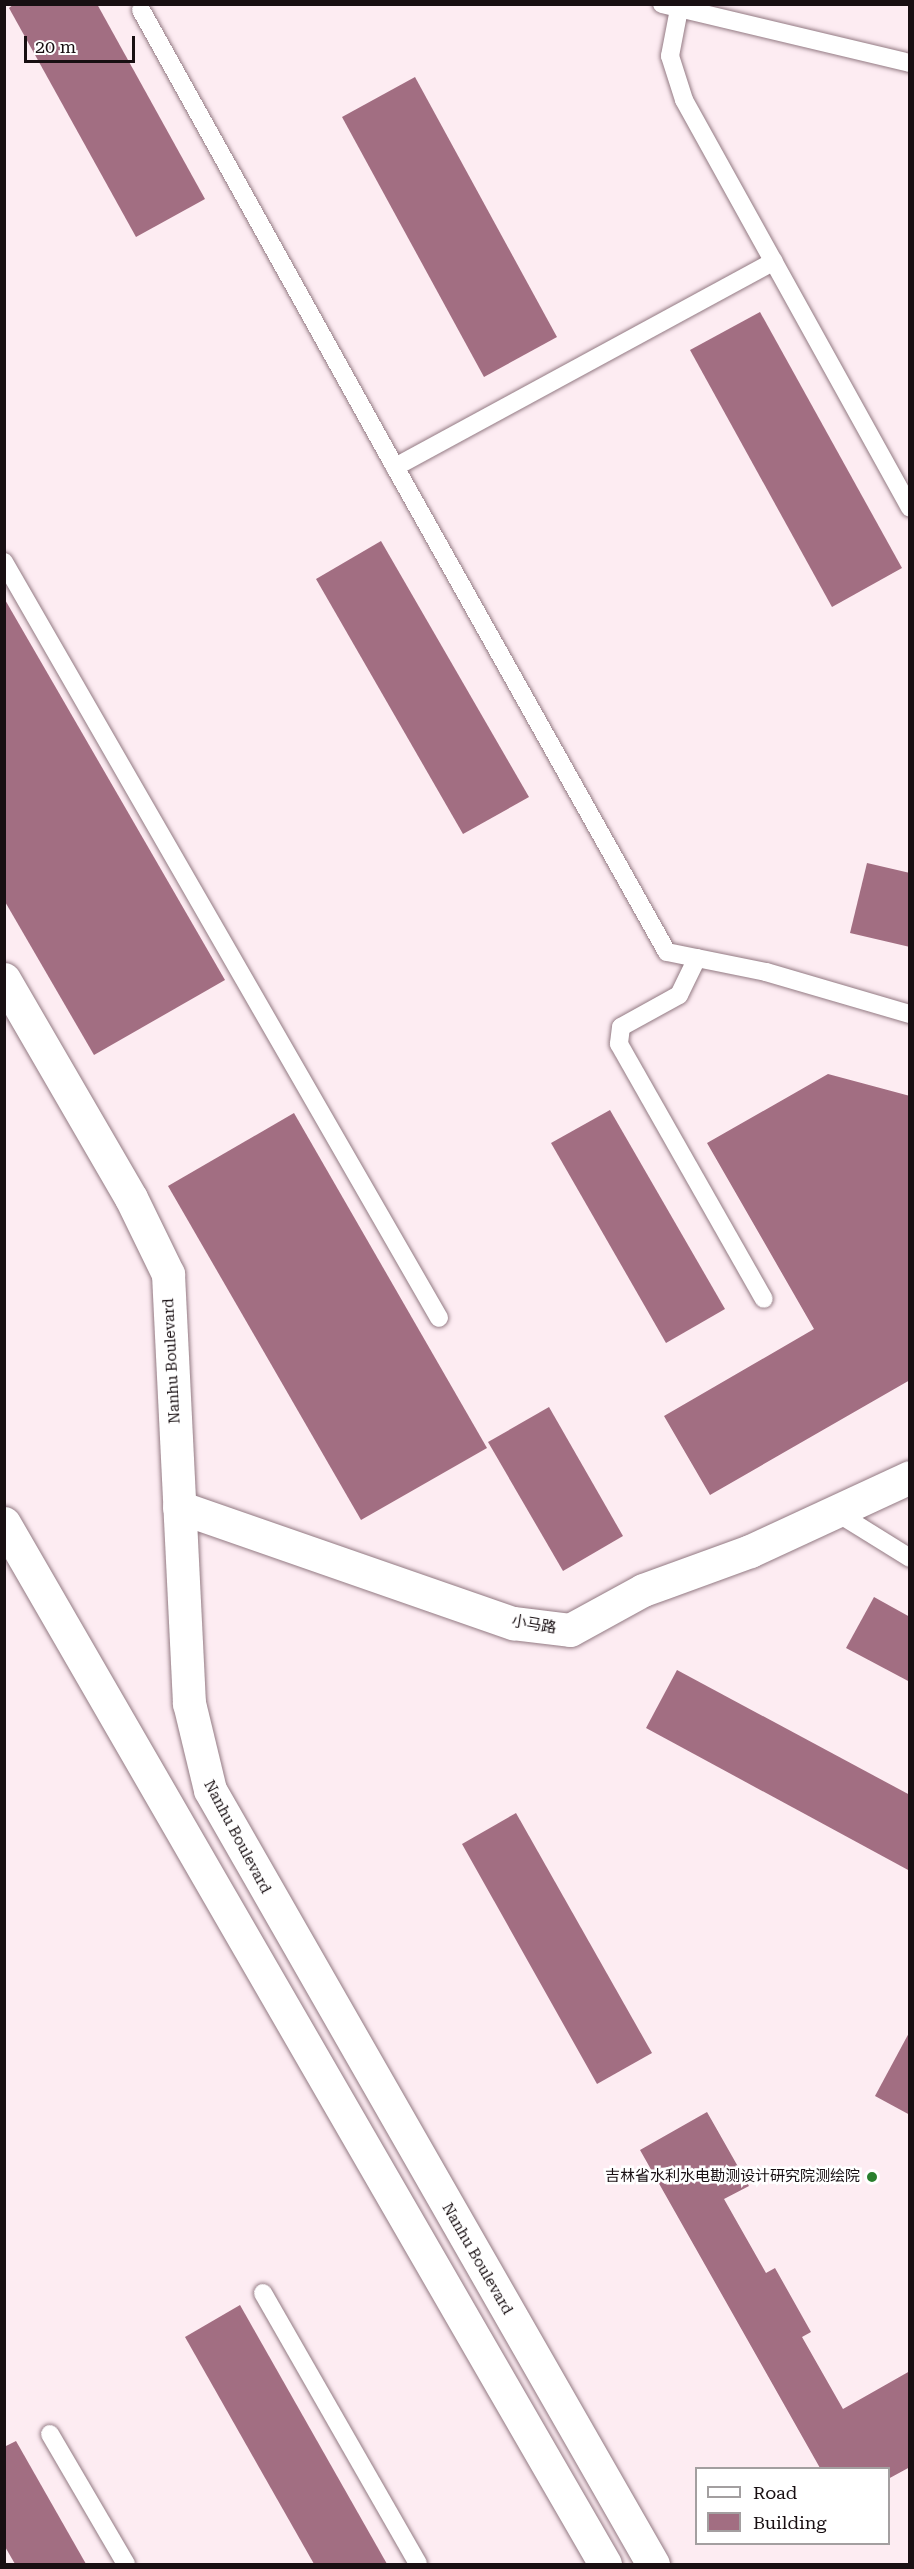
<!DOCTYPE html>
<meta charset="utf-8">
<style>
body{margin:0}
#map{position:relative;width:914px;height:2569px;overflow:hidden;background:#fdecf2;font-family:"Roboto Serif","Noto Sans SC",serif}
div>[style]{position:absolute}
.building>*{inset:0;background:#a26e82}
.roads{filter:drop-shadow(0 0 2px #937a83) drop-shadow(0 0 2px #937a83)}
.lane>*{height:18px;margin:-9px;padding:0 9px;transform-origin:9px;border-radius:9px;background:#fff}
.secondary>*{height:33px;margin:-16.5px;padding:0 16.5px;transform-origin:16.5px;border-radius:16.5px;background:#fff}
.primary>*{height:33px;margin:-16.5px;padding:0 16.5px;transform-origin:16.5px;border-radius:16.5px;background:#fff}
.dots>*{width:16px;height:16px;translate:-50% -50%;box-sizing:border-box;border:3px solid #fff;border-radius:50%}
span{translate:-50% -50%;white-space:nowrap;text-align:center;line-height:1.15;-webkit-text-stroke:5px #fff;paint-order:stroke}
.street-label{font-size:15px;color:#180f12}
.poi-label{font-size:15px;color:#180f12}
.right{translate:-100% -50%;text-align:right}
.frame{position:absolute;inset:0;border:6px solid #180f12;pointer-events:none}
.legend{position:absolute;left:695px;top:2467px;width:195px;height:78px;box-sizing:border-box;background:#fff;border:2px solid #a39fa0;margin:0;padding:8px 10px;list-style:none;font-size:18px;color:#180f12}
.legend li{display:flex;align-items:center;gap:12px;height:30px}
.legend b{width:30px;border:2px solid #a39fa0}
.scale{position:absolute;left:24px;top:36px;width:111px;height:27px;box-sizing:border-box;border:3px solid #180f12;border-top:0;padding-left:8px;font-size:18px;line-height:21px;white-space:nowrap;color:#180f12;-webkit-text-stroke:4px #fff;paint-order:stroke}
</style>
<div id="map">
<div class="building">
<i style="clip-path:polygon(14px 4px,97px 4px,205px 199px,136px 237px,9px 8px)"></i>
<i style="clip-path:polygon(415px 77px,557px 337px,484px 377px,342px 117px)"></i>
<i style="clip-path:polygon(760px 312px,902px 568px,832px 607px,690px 350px)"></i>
<i style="clip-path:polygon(381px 541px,529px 797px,463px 834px,316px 579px)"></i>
<i style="clip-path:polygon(4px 598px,225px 980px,94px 1055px,4px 900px)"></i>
<i style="clip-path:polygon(867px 863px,910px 873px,910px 947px,850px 933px)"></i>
<i style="clip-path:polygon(828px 1074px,910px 1096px,910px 1380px,710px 1495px,664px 1416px,814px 1329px,707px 1143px)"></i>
<i style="clip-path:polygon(610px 1110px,725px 1309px,666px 1343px,551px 1143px)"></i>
<i style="clip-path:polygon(294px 1113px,487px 1448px,361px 1520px,168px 1186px)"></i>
<i style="clip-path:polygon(549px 1407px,623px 1536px,563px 1571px,488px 1442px)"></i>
<i style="clip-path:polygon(874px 1597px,910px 1617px,910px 1682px,846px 1648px)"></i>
<i style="clip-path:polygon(677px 1670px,910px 1795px,910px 1871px,646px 1728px)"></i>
<i style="clip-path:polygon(516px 1813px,652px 2053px,597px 2084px,462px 1844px)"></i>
<i style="clip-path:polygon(910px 2031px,910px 2115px,875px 2096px)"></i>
<i style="clip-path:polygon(707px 2112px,749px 2186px,724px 2199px,766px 2273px,775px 2268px,811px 2332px,802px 2337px,843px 2409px,910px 2371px,910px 2467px,888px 2479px,888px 2468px,820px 2468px,640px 2150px)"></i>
<i style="clip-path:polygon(240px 2305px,387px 2564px,314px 2564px,185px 2337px)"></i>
<i style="clip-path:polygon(16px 2441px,86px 2564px,15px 2564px,4px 2545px,4px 2447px)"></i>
</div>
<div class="roads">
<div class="lane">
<i style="left:662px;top:4px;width:255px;rotate:13.4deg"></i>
<i style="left:680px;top:4px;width:53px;rotate:100.9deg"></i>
<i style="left:670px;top:56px;width:46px;rotate:72.3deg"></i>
<i style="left:684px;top:100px;width:466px;rotate:61deg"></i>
<i style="left:141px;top:10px;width:523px;rotate:60.93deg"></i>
<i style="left:395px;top:467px;width:431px;rotate:-28.5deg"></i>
<i style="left:395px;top:467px;width:556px;rotate:60.72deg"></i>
<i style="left:667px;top:952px;width:101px;rotate:11.4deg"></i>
<i style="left:766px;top:972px;width:150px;rotate:16.3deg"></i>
<i style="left:4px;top:562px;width:872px;rotate:60.08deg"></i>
<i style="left:697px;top:958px;width:41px;rotate:115.9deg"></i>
<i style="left:679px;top:995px;width:66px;rotate:151.1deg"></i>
<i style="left:621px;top:1027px;width:17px;rotate:97deg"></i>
<i style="left:619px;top:1044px;width:293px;rotate:60.4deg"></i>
<i style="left:836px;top:1512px;width:87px;rotate:31.9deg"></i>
<i style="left:263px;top:2293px;width:312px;rotate:60.2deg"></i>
<i style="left:50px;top:2434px;width:151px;rotate:59.7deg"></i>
</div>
<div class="secondary">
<i style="left:179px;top:1507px;width:354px;rotate:19.2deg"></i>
<i style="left:513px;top:1623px;width:57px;rotate:7deg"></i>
<i style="left:570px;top:1630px;width:83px;rotate:-28.7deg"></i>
<i style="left:643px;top:1590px;width:114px;rotate:-20deg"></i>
<i style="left:750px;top:1551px;width:176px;rotate:-24.8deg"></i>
</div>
<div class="primary">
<i style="left:4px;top:979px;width:253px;rotate:59.9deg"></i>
<i style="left:131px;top:1198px;width:85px;rotate:64deg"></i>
<i style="left:168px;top:1274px;width:430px;rotate:87.2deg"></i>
<i style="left:189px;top:1703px;width:89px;rotate:76.4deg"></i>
<i style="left:210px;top:1790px;width:892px;rotate:60.22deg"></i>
<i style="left:4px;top:1523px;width:1202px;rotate:60deg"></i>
</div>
</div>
<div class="dots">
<i style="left:872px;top:2177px;background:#297f2d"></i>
</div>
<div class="street-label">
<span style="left:172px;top:1361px;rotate:-93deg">Nanhu Boulevard</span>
<span style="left:534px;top:1625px;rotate:9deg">小马路</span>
<span style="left:237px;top:1837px;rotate:62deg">Nanhu Boulevard</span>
<span style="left:477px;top:2259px;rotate:60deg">Nanhu Boulevard</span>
</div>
<div class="poi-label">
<span class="right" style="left:860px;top:2177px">吉林省水利水电勘测设计研究院测绘院</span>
</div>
<div class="frame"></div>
<ul class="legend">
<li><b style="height:8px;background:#fff"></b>Road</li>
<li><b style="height:16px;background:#a26e82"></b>Building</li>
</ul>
<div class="scale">20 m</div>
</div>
